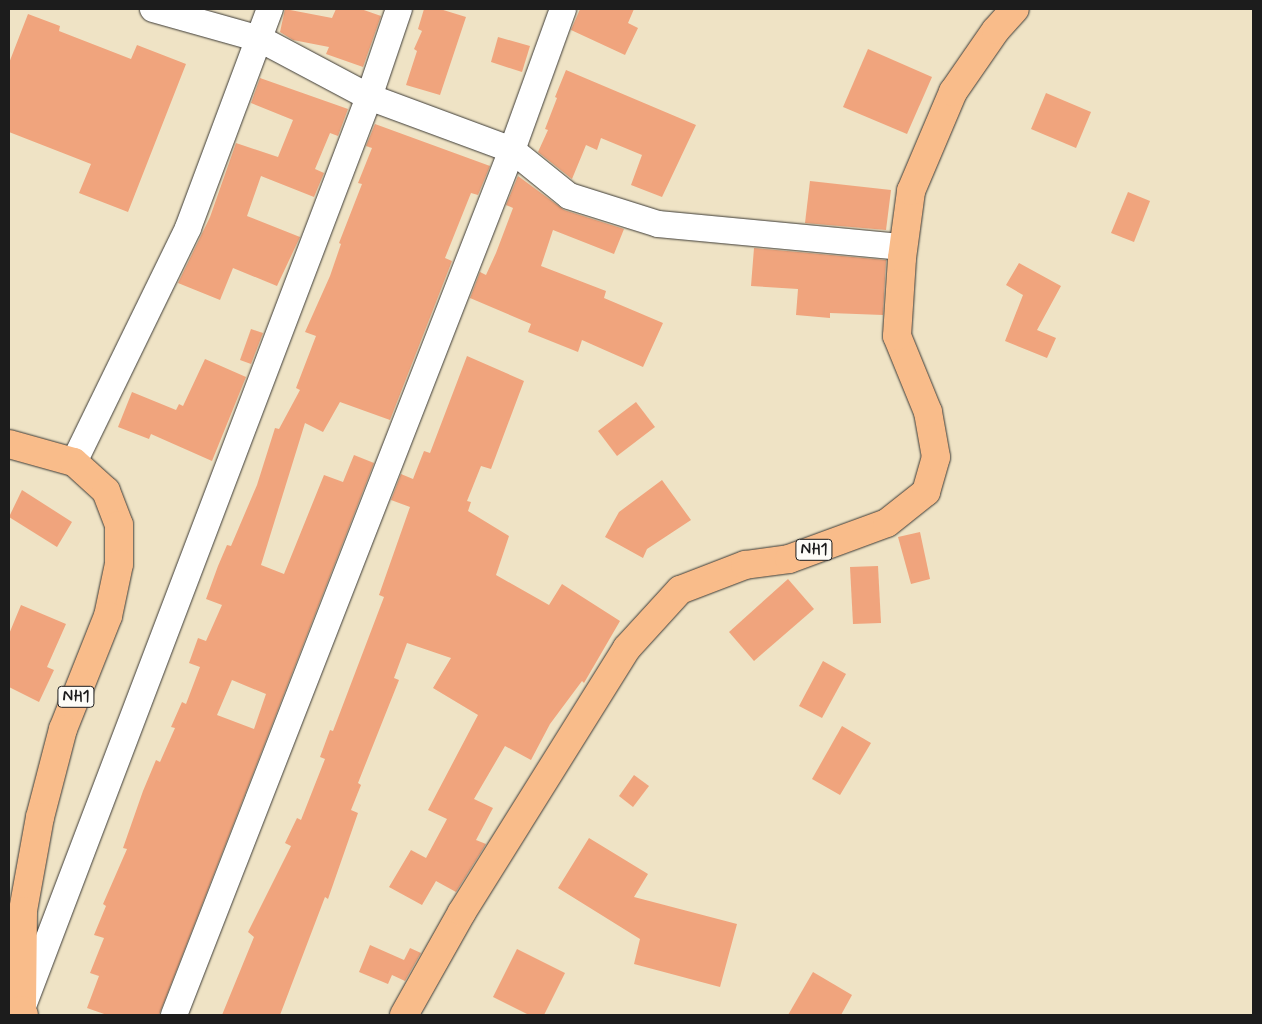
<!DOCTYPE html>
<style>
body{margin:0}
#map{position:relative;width:1262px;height:1024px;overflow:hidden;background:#efe3c5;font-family:Mynerve,sans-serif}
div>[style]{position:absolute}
.building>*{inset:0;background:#f0a47d}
.roads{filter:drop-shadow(0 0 1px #3c3a35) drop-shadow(0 0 1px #3c3a35)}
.street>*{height:26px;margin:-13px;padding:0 13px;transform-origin:13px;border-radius:13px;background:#fff}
.highway>*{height:28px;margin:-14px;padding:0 14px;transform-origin:14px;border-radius:14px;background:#f9bc8a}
span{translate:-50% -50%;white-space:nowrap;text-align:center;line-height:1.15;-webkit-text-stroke:5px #fdfcf7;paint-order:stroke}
.shield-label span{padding:1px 4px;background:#fdfcf7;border:1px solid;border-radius:4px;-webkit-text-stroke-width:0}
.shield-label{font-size:16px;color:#1c1c1c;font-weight:700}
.frame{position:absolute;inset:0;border:10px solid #1c1c1c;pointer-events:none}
</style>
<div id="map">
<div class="building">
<i style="clip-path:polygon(285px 9px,332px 18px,336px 9px,361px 9px,381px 16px,363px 67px,326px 54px,329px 47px,293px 40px,280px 32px)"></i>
<i style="clip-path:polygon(424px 9px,440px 9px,466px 17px,440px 95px,406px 85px,417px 51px,414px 49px,422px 31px,418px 29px)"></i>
<i style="clip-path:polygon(580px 9px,634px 9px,628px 23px,638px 28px,625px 55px,571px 30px)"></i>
<i style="clip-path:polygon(28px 14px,60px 26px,59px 31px,131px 59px,137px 45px,186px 64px,128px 212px,79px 193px,91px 164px,9px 132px,9px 63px)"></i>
<i style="clip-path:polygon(498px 37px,530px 46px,522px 72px,491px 62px)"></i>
<i style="clip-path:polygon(868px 49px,932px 77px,907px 134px,843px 107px)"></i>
<i style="clip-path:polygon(566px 70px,696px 125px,662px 197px,631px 185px,642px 155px,601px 138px,597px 150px,586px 145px,572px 179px,538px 152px,548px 130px,545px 129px,557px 98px,555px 97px)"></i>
<i style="clip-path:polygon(260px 78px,348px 109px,338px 136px,330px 133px,315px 169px,324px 173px,314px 197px,261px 176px,247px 216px,300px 237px,277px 286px,233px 268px,220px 300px,178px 283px,210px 217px,236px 143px,278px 157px,293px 120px,251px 103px)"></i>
<i style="clip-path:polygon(1046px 93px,1091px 112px,1076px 148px,1031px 129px)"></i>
<i style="clip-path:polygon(evenodd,375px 124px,490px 166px,478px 195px,471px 193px,445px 258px,452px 261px,390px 420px,340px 402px,323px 432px,305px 423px,261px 565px,284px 574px,324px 475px,343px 482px,354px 455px,374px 463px,159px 1015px,107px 1015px,87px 1008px,99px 976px,90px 973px,104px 938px,94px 935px,106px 906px,103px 904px,127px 849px,123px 848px,143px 791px,156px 760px,160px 762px,175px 728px,171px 727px,182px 702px,186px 704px,200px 667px,189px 663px,198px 638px,206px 641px,222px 605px,206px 599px,218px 566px,227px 545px,231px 546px,257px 485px,275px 428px,279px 429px,300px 390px,296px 388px,316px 336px,305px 332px,330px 276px,341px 244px,339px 243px,362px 184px,358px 183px,372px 148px,366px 146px,375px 124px,232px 680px,266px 694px,254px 729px,217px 715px,232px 680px)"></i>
<i style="clip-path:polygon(518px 176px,564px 210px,624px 229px,614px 254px,553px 230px,541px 266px,606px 291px,604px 298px,663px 323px,643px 367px,582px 340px,578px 352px,528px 332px,531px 324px,470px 298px,480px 272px,486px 275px,496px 253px,513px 208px,506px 205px)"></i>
<i style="clip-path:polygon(810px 181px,891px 190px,886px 230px,805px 223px)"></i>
<i style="clip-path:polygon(1128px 192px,1150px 201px,1134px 242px,1111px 233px)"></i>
<i style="clip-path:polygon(754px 248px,886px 260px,883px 315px,830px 313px,830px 318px,796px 315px,798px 289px,751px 286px)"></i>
<i style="clip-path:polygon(1019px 263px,1061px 286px,1037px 330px,1056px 338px,1047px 358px,1005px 341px,1023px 295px,1006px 285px)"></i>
<i style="clip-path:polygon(251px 329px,263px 333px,251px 364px,240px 360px)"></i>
<i style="clip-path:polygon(467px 356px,524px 381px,491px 469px,481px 466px,467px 501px,471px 502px,468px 511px,509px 536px,496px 575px,549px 605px,562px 584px,620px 621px,584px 683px,582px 681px,550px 724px,531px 760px,505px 746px,474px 799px,493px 808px,476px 840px,486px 844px,483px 849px,456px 892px,436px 881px,422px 905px,389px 887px,411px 850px,426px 858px,447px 819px,428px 810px,478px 715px,433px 688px,451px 658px,407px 643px,394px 678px,399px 680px,358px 783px,361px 785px,351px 810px,358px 813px,328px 899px,325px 897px,280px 1015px,222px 1015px,254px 937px,248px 932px,291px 846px,285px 843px,297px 818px,301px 820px,325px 759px,320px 757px,330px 730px,333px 731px,384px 597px,379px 595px,410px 507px,391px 500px,401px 474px,413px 479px,424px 451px,430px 453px)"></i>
<i style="clip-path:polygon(205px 359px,246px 377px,212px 461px,151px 434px,149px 439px,118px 427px,132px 392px,176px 410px,179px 404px,183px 406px)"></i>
<i style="clip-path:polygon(636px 402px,655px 427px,617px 456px,598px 431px)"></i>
<i style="clip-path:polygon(662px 480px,691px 520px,647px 549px,643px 558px,605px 537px,619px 512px)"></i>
<i style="clip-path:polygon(22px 490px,72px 522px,57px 547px,9px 517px)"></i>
<i style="clip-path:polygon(920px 532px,930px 579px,911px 584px,898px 537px)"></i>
<i style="clip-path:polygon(878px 566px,881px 623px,853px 624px,850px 567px)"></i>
<i style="clip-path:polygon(788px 579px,814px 609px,754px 661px,729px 632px)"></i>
<i style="clip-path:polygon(21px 605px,66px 624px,47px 667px,54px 670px,39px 702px,9px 687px,9px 634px)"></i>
<i style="clip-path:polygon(823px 661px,846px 674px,822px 718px,799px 706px)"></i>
<i style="clip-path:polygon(842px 726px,871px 743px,840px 795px,812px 779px)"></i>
<i style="clip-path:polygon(634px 775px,649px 786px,633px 807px,619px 796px)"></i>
<i style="clip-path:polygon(589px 838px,648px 874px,634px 897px,737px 924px,720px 987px,634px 964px,640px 939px,558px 888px)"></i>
<i style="clip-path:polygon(370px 945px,404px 960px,410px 948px,421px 953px,405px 981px,392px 975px,388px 984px,359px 972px)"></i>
<i style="clip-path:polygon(517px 949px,565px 973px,544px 1015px,529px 1015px,493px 997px)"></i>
<i style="clip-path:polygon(813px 972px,852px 995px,841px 1015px,788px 1015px)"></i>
</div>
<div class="roads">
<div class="street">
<i style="left:153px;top:9px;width:111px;rotate:15.7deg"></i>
<i style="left:260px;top:39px;width:123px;rotate:28deg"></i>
<i style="left:369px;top:97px;width:153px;rotate:20.3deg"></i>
<i style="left:512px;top:150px;width:73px;rotate:38.9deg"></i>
<i style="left:569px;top:196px;width:93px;rotate:17.5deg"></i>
<i style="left:658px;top:224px;width:246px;rotate:5.4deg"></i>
<i style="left:74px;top:462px;width:260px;rotate:-64deg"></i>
<i style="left:188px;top:228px;width:234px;rotate:-69.5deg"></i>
<i style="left:23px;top:1006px;width:973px;rotate:-69.16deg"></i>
<i style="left:369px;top:97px;width:93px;rotate:-71.2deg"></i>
<i style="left:174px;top:1015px;width:929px;rotate:-68.66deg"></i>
<i style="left:512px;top:150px;width:150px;rotate:-70.1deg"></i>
</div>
<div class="highway">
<i style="left:9px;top:444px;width:67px;rotate:15.5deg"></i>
<i style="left:74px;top:462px;width:43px;rotate:42.2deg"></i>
<i style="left:106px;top:491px;width:36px;rotate:69deg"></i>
<i style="left:119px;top:525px;width:39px;rotate:90deg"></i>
<i style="left:119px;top:564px;width:53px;rotate:101.9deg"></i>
<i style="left:108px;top:616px;width:122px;rotate:111.7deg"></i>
<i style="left:63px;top:729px;width:91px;rotate:104.6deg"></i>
<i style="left:40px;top:817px;width:96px;rotate:100.3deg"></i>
<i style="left:23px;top:911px;width:99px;rotate:90.6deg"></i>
<i style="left:22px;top:1010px;width:5px;rotate:68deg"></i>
<i style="left:404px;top:1015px;width:118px;rotate:-60.6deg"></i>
<i style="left:462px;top:912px;width:311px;rotate:-58deg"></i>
<i style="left:627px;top:648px;width:79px;rotate:-47.6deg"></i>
<i style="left:680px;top:590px;width:70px;rotate:-21deg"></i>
<i style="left:745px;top:565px;width:44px;rotate:-7.8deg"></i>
<i style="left:789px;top:559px;width:104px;rotate:-20.2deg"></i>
<i style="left:887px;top:523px;width:50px;rotate:-38.5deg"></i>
<i style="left:926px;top:492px;width:36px;rotate:-74deg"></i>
<i style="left:936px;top:457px;width:46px;rotate:-100.1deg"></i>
<i style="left:928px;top:412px;width:82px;rotate:-112.2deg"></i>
<i style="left:897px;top:336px;width:78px;rotate:-86.3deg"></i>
<i style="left:902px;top:258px;width:68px;rotate:-82.3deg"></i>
<i style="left:911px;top:191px;width:108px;rotate:-67deg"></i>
<i style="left:953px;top:92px;width:75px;rotate:-55.3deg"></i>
<i style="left:996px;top:30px;width:28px;rotate:-48deg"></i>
</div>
</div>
<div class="shield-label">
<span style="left:814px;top:550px">NH1</span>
<span style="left:76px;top:697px">NH1</span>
</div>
<div class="frame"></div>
</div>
